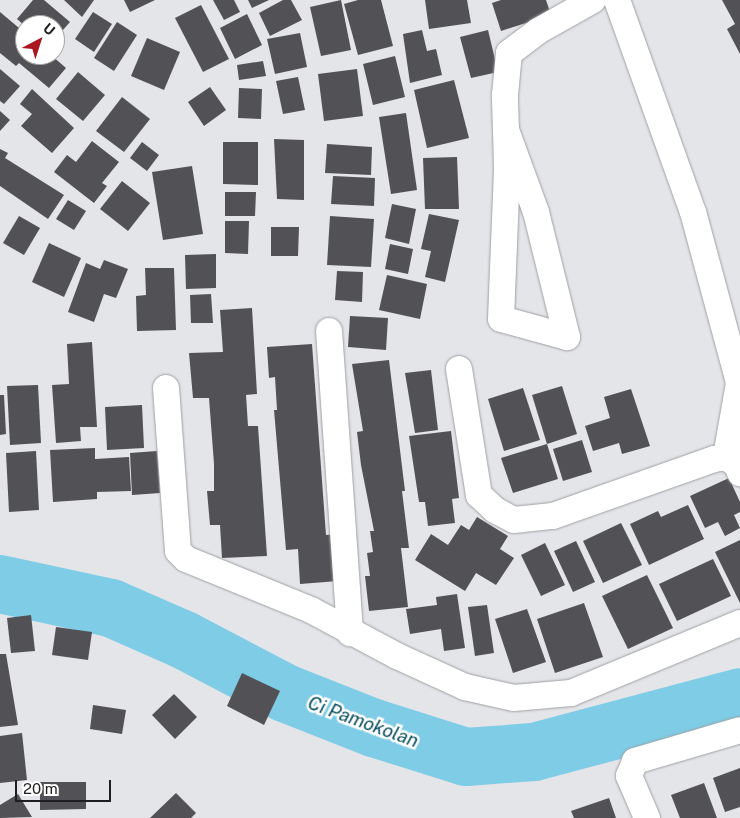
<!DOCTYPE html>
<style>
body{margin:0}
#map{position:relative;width:740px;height:818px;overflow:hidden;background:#e4e5e9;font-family:"Public Sans",sans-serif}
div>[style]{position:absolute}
.river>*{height:58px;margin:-29px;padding:0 29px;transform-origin:29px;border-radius:29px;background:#7ecce6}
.building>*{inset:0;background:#525155}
.roads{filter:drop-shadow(0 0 1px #9ea0a3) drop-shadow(0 0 1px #9ea0a3)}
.minor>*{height:26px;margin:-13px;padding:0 13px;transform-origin:13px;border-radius:13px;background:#fff}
span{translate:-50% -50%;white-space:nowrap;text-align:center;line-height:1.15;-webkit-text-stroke:5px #fff;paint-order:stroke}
.water-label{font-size:19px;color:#094e61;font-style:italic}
.north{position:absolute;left:15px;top:15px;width:50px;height:50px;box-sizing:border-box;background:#fff;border:1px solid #a5a5a6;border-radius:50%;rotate:40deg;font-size:14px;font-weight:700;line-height:20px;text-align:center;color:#1f1f21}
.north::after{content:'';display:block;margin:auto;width:18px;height:22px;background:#aa161f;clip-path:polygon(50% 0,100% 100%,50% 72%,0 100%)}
.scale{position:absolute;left:15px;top:780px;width:96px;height:22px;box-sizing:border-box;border:2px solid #1f1f21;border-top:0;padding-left:6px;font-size:15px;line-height:18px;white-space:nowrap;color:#1f1f21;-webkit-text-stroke:4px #fff;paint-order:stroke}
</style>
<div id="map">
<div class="river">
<i style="left:0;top:584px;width:114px;rotate:12.2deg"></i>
<i style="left:111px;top:608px;width:80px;rotate:23.7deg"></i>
<i style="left:184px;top:640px;width:114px;rotate:27.7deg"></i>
<i style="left:285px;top:693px;width:96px;rotate:21.5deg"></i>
<i style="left:374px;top:728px;width:96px;rotate:17.5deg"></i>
<i style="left:466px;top:757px;width:68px;rotate:-4.2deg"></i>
<i style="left:534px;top:752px;width:213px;rotate:-14.9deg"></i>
</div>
<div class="building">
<i style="clip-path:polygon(33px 0,44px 0,70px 22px,55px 39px,55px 25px,25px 26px,17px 19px)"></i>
<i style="clip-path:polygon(64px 0,94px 0,82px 17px)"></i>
<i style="clip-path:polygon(124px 0,155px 0,130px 12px)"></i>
<i style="clip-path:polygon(213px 0,234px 0,240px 12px,224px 20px)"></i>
<i style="clip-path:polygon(248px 0,269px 0,252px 8px)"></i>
<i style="clip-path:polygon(283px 0,291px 0,302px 20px,270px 36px,259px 13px)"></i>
<i style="clip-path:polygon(341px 0,351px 50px,321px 56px,310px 7px)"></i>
<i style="clip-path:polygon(358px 0,381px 0,393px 46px,358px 55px,344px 4px)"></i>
<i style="clip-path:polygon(425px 0,467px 0,471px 23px,429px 29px)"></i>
<i style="clip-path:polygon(501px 0,546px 0,551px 15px,501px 31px,492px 3px)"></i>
<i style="clip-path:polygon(722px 0,740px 0,740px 54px,727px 29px,735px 24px)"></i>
<i style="clip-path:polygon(201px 5px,229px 59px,203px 72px,175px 18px)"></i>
<i style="clip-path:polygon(0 12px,25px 33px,25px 55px,51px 55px,66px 68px,49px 88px,19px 63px,16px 66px,0 53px)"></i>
<i style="clip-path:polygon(93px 12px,112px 24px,94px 52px,75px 39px)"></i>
<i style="clip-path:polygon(247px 14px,262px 45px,235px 59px,220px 28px)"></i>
<i style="clip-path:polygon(117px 22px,137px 35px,114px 71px,94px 58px)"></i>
<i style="clip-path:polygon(422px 30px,427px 51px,436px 49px,442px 75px,410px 83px,403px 34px)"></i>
<i style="clip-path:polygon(488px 30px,498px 72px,471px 78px,460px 37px)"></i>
<i style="clip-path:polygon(300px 33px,307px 67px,275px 74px,267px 39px)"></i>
<i style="clip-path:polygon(147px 38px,180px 52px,164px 90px,131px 76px)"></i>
<i style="clip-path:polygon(395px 56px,405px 97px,373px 105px,363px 64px)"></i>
<i style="clip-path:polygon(263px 61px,266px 76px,239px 80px,237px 65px)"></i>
<i style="clip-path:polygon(0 69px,20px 86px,4px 104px,0 101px)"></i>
<i style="clip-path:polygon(357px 69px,363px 116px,324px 121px,318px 74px)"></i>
<i style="clip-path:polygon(78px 72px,105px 95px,83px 121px,56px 99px)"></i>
<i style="clip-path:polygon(298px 77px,305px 110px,283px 114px,276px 81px)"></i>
<i style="clip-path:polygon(454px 80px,469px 138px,427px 148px,414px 90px)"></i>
<i style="clip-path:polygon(210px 87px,226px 110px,204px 126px,188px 102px)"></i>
<i style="clip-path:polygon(239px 88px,262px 89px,261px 119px,238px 118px)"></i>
<i style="clip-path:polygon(32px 89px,74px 128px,52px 153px,21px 126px,32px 114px,20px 104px)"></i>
<i style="clip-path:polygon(122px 97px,150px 119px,124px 152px,96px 131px)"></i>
<i style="clip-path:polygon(0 111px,10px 120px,0 131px)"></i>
<i style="clip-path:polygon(406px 113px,417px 190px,391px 194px,379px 117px)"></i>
<i style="clip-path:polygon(274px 139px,304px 140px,304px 200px,277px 199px)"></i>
<i style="clip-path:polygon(92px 141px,119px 162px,102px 183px,107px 186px,94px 203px,54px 172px,67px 155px,76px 162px)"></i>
<i style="clip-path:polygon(142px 142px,159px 155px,147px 171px,130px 158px)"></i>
<i style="clip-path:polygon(223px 142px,258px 142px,258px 185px,223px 184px)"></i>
<i style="clip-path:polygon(327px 144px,372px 147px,371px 175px,325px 173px)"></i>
<i style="clip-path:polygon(0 149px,8px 153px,5px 158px,64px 195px,48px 219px,0 186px)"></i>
<i style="clip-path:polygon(457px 157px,459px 209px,425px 209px,423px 158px)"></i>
<i style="clip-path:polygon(192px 166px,203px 234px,163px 240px,152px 172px)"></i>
<i style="clip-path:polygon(333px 176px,375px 178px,374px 206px,331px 204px)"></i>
<i style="clip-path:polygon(122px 181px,150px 203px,128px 231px,100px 209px)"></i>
<i style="clip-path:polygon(225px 192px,256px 192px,255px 216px,225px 216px)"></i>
<i style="clip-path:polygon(68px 200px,86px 211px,74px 230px,56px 219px)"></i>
<i style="clip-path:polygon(392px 204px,416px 209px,409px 244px,385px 238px)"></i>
<i style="clip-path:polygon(429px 214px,459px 220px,445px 282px,425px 277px,431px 251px,421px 249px)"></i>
<i style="clip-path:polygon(19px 216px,40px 228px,24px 255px,3px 243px)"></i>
<i style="clip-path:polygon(330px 216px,374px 219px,371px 267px,327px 265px)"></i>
<i style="clip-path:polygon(225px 221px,249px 221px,248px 254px,225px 253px)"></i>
<i style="clip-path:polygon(271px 227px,299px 227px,298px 256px,271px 256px)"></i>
<i style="clip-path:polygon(49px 243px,81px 258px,64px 297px,32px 282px)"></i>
<i style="clip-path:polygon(390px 244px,413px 249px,408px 274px,385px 269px)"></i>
<i style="clip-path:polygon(216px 254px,216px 288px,186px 289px,185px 255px)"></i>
<i style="clip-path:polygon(104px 260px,128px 269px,116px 298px,104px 294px,94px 322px,68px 312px,86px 263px,100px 269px)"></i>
<i style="clip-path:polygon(145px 268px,174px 268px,176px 330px,137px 331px,136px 296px,146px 295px)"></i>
<i style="clip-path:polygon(337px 271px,363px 272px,362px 302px,335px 300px)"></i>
<i style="clip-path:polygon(387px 275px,427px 284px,420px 319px,379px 310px)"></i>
<i style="clip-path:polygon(211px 294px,213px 323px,191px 323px,190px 295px)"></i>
<i style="clip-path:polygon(252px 308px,257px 394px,246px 395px,248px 426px,258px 426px,267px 556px,222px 558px,220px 525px,210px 525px,207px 491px,214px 491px,214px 464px,209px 398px,193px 398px,189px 353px,223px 352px,220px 310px)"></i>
<i style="clip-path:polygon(350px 316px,388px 318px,386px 350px,348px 347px)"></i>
<i style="clip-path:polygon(92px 342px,97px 427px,80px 427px,81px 441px,56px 443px,52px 385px,69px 384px,67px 344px)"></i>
<i style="clip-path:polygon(312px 344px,326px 535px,335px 534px,338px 581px,300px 584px,298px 549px,286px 550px,274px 410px,277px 410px,275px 377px,269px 378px,267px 347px)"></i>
<i style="clip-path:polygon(389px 360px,405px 491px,402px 491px,409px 548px,401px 548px,408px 607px,369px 611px,365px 576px,370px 576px,367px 553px,373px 552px,370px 531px,374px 531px,361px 465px,357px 432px,363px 431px,352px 364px)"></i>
<i style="clip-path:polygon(431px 370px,438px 430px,415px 433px,405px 373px)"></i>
<i style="clip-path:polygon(38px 385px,41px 443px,10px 445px,7px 386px)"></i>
<i style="clip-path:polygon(562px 386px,577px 434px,547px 444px,532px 395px)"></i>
<i style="clip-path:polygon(523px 388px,540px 440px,504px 451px,488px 399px)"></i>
<i style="clip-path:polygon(631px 389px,650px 446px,622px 454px,619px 443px,593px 451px,585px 426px,610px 418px,604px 397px)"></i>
<i style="clip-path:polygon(0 395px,4px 395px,6px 434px,0 435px)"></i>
<i style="clip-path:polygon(142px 405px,144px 448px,107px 450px,105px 407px)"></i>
<i style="clip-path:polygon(451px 431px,459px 498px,452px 499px,455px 523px,428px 526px,425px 502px,419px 502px,409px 436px)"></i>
<i style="clip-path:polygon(582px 440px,592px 472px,563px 481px,553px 449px)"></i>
<i style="clip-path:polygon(547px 444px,558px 479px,513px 493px,501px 458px)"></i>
<i style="clip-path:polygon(95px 448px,95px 459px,129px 457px,131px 491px,97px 492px,97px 499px,53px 502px,50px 450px)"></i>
<i style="clip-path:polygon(36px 451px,39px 510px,9px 512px,6px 453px)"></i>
<i style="clip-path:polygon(157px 451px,160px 493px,132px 495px,130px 453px)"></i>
<i style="clip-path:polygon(729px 478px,740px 502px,740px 512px,734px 515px,740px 528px,725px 536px,718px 522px,705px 528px,690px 496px)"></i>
<i style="clip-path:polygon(688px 505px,704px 539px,649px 565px,630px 524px,658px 511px,661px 517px)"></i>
<i style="clip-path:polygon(477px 517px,508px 536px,500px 549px,514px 558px,496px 585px,476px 573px,465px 591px,415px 560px,431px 534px,448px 545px,461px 525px,469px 530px)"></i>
<i style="clip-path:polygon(621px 523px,642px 565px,603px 583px,583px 541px)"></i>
<i style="clip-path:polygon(740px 540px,740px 603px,715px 552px)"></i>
<i style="clip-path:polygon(576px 541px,595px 582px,573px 592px,554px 551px)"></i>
<i style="clip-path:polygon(545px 543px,565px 585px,541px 596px,521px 555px)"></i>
<i style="clip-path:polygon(713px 559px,731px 596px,677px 621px,659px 584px)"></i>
<i style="clip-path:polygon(647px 575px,673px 628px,628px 649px,602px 596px)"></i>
<i style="clip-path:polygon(457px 594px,465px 648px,444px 651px,441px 629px,410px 634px,406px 609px,437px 605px,436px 597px)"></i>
<i style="clip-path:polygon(584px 603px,603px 657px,555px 673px,537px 619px)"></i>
<i style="clip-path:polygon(487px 605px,494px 653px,475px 656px,468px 607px)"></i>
<i style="clip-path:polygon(527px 609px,546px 662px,513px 673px,495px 619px)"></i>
<i style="clip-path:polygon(31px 615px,35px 651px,11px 653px,7px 618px)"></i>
<i style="clip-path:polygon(56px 627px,92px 632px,88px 660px,52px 655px)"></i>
<i style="clip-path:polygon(0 654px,6px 654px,18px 725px,0 727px)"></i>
<i style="clip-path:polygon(242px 673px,280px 691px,264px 725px,227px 706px)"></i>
<i style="clip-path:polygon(174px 694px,197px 717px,175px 739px,152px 715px)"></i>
<i style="clip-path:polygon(93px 705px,126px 710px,122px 734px,90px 729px)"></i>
<i style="clip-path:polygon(22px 733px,27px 780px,0 783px,0 736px)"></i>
<i style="clip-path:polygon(740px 768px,740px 807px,725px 812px,713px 778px)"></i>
<i style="clip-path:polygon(40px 782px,86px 782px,86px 809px,40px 810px)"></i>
<i style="clip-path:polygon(704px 783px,717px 818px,680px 818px,671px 795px)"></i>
<i style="clip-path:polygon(176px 793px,196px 813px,191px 818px,150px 818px)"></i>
<i style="clip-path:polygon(18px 794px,32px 817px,0 818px,0 805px)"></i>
<i style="clip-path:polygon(609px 798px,616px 818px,574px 818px,571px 811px)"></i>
</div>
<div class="roads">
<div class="minor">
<i style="left:617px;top:0;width:225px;rotate:70.3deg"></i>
<i style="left:693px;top:212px;width:177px;rotate:74.9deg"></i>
<i style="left:739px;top:383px;width:75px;rotate:100deg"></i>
<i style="left:506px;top:130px;width:87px;rotate:69.9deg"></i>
<i style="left:536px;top:212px;width:129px;rotate:76.1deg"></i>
<i style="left:567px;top:337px;width:68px;rotate:-164.7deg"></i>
<i style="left:501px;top:319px;width:149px;rotate:-87.7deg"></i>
<i style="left:507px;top:170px;width:40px;rotate:-91.4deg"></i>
<i style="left:506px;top:130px;width:35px;rotate:-92deg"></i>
<i style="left:505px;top:95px;width:42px;rotate:-84.6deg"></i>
<i style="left:509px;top:53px;width:36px;rotate:-37deg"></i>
<i style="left:538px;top:31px;width:63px;rotate:-29.4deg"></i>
<i style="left:329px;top:331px;width:303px;rotate:86deg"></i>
<i style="left:459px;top:369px;width:128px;rotate:81deg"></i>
<i style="left:479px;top:495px;width:22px;rotate:43deg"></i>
<i style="left:495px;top:510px;width:21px;rotate:28deg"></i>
<i style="left:514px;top:520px;width:39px;rotate:-6deg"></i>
<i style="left:553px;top:516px;width:171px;rotate:-19.5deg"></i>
<i style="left:714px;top:459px;width:12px;rotate:-9deg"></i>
<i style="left:726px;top:457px;width:14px;rotate:36deg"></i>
<i style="left:737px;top:465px;width:9px;rotate:69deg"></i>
<i style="left:166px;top:388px;width:163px;rotate:85.8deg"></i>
<i style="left:178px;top:551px;width:11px;rotate:45deg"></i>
<i style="left:186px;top:559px;width:135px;rotate:22.2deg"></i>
<i style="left:311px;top:610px;width:98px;rotate:28.1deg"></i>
<i style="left:397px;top:656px;width:75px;rotate:24.5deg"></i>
<i style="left:465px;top:687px;width:50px;rotate:12.7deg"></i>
<i style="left:514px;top:698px;width:57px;rotate:-5deg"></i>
<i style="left:571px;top:693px;width:183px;rotate:-22.5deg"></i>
<i style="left:647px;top:818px;width:46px;rotate:-113.2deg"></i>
<i style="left:629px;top:776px;width:16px;rotate:-68deg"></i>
<i style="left:635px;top:761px;width:109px;rotate:-16.4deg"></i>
</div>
</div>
<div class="water-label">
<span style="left:363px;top:722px;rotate:20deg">Ci Pamokolan</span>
</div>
<div class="north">U</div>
<div class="scale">20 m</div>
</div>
